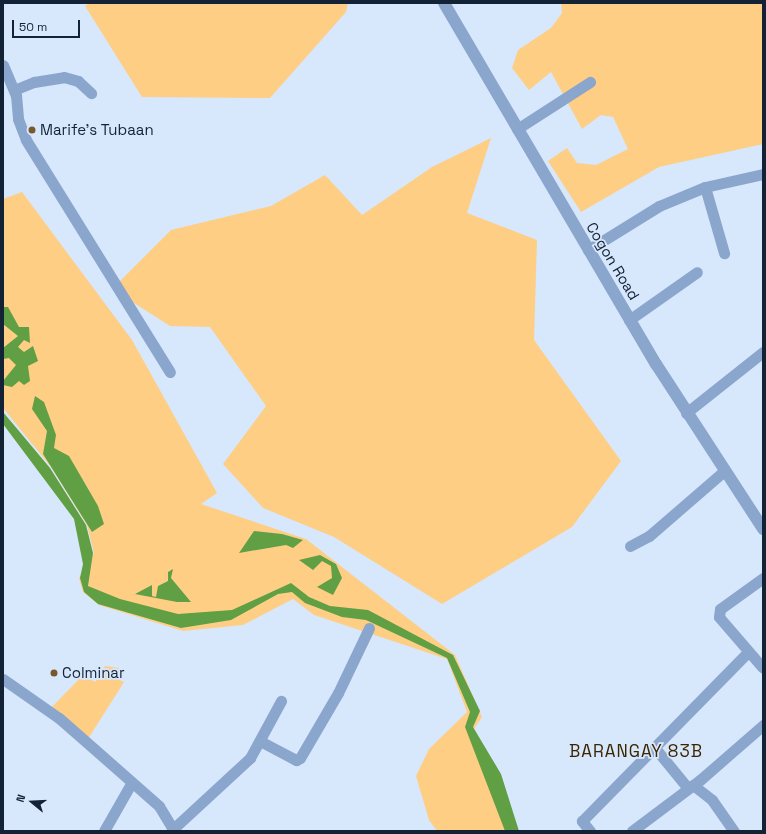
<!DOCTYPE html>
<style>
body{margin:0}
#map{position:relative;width:766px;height:834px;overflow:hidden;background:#d7e7fc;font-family:"Space Grotesk",sans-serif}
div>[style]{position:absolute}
.green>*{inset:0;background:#ffce85}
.water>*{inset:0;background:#609f43}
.minor>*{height:11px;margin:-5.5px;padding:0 5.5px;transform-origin:5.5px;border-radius:5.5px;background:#8ba6cd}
.tertiary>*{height:12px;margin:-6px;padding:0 6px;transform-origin:6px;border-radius:6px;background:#8ba6cd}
.dots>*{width:11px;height:11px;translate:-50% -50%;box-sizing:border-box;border:2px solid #d7e7fc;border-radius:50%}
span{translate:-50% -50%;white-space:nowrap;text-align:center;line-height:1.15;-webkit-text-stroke:3.5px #d7e7fc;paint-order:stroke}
.poi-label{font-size:15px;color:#142236}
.left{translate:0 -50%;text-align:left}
.street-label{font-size:15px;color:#142236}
.quarter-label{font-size:17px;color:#3b2600;letter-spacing:1px}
.frame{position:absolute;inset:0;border:4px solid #142236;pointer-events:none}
.north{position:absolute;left:12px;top:782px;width:40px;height:40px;-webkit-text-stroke:3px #d7e7fc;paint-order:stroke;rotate:288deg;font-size:11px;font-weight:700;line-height:16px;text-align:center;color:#142236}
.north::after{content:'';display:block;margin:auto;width:14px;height:18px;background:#142236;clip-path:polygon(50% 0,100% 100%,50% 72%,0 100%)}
.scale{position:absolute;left:12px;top:20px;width:68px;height:18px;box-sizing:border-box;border:2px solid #142236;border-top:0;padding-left:5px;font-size:12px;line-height:14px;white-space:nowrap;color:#142236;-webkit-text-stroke:3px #d7e7fc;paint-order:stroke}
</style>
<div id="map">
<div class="green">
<i style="clip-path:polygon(89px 3px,348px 3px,346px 12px,270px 98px,142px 97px,85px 6px)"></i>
<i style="clip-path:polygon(561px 3px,763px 3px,763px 144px,659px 167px,581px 212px,548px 161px,567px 148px,577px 163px,596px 165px,628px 149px,613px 117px,601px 115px,582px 129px,551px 72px,529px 90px,512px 68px,518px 50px,551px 28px,562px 13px)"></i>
<i style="clip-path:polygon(491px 138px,467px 213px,537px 240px,534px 340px,621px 461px,572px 527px,442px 604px,334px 537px,263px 508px,223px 464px,266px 406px,210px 327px,170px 326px,112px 289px,171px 230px,271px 206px,325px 175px,362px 215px,432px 167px)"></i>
<i style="clip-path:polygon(22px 192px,132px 340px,217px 493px,201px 504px,306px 539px,455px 655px,482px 717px,474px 729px,511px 831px,437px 831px,429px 820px,416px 776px,429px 749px,467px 712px,447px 659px,314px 615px,293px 599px,243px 625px,183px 631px,99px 605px,83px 592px,79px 578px,94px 553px,87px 525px,51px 467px,3px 408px,3px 199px)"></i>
<i style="clip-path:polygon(105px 666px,119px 668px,115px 678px,124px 682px,88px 739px,51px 708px,83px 675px,95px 682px)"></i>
</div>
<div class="water">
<i style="clip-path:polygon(3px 307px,8px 307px,19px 327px,29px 327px,30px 343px,24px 340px,18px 347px,24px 352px,33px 346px,38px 361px,28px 366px,30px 381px,24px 385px,19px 381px,12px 387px,3px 385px,3px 381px,16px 365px,9px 358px,3px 359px,3px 348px,18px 336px,3px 324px)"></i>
<i style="clip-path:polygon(35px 396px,44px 402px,56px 435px,54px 448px,69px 456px,98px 506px,104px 524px,92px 532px,43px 454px,47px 431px,32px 409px)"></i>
<i style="clip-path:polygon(3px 412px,50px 468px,86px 525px,93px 553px,88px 586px,120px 599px,178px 614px,232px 610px,291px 583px,309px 597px,330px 606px,368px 610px,453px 655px,480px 711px,473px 727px,501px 774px,519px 831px,505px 831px,465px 727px,470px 712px,447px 658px,366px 620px,342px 617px,305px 603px,292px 592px,278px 594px,231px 620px,181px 628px,98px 604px,84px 592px,80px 578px,83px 564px,74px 519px,3px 424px)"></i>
<i style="clip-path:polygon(254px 531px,282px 534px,303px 540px,293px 548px,286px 545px,239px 553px)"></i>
<i style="clip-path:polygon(320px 555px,336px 564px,342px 578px,333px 595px,317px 587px,332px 578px,331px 566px,322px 561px,313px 570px,299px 560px)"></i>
<i style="clip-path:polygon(173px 569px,171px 578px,191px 602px,177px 602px,135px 594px,152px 585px,152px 596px,156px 597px,158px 586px,168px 581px,168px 572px)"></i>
</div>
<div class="minor">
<i style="left:3px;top:65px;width:33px;rotate:67deg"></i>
<i style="left:16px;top:95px;width:24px;rotate:85deg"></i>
<i style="left:18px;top:119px;width:22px;rotate:69deg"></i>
<i style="left:26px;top:140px;width:273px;rotate:58.2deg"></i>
<i style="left:14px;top:90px;width:22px;rotate:-22deg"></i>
<i style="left:34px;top:82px;width:30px;rotate:-9deg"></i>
<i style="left:64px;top:77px;width:15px;rotate:16deg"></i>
<i style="left:78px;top:81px;width:18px;rotate:43deg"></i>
<i style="left:517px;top:129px;width:87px;rotate:-32.8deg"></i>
<i style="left:705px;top:187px;width:69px;rotate:73.9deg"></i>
<i style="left:588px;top:250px;width:84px;rotate:-31.8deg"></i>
<i style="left:659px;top:206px;width:50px;rotate:-22.4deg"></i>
<i style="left:705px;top:187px;width:59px;rotate:-12.6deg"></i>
<i style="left:629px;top:320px;width:83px;rotate:-35.2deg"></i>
<i style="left:686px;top:413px;width:98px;rotate:-38.4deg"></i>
<i style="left:630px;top:546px;width:21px;rotate:-28deg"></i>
<i style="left:649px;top:536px;width:98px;rotate:-40.9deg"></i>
<i style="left:763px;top:578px;width:53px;rotate:144.2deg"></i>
<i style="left:720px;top:609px;width:8px;rotate:97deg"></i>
<i style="left:719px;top:617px;width:67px;rotate:49.2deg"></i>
<i style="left:3px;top:679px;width:68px;rotate:34.9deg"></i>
<i style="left:59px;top:718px;width:133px;rotate:41.3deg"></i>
<i style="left:159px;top:806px;width:27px;rotate:59deg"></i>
<i style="left:173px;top:829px;width:105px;rotate:-42.7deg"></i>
<i style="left:250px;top:758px;width:65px;rotate:-61.5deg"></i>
<i style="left:260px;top:741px;width:41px;rotate:27.8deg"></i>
<i style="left:296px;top:760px;width:4px;rotate:-27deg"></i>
<i style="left:300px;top:758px;width:75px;rotate:-59.7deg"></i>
<i style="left:338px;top:693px;width:72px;rotate:-64.5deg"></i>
<i style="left:655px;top:748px;width:50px;rotate:50.6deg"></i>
<i style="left:693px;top:785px;width:24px;rotate:38deg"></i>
<i style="left:712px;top:800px;width:38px;rotate:55deg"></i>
<i style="left:104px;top:831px;width:56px;rotate:-60.3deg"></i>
<i style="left:590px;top:831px;width:13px;rotate:-129deg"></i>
<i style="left:582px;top:821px;width:237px;rotate:-45.5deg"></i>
<i style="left:632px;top:831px;width:85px;rotate:-36.9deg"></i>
<i style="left:700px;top:780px;width:84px;rotate:-41.1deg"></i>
</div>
<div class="tertiary">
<i style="left:444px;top:3px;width:419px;rotate:59.6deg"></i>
<i style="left:656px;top:364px;width:197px;rotate:57deg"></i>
</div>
<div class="dots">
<i style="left:32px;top:130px;background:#765a2d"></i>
<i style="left:54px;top:673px;background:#765a2d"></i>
</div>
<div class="poi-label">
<span class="left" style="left:40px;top:130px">Marife's Tubaan</span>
<span class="left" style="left:62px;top:673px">Colminar</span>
</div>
<div class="street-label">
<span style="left:613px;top:261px;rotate:59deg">Cogon Road</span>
</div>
<div class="quarter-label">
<span style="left:636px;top:752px">BARANGAY 83B</span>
</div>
<div class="frame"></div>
<div class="north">N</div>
<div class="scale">50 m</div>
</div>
